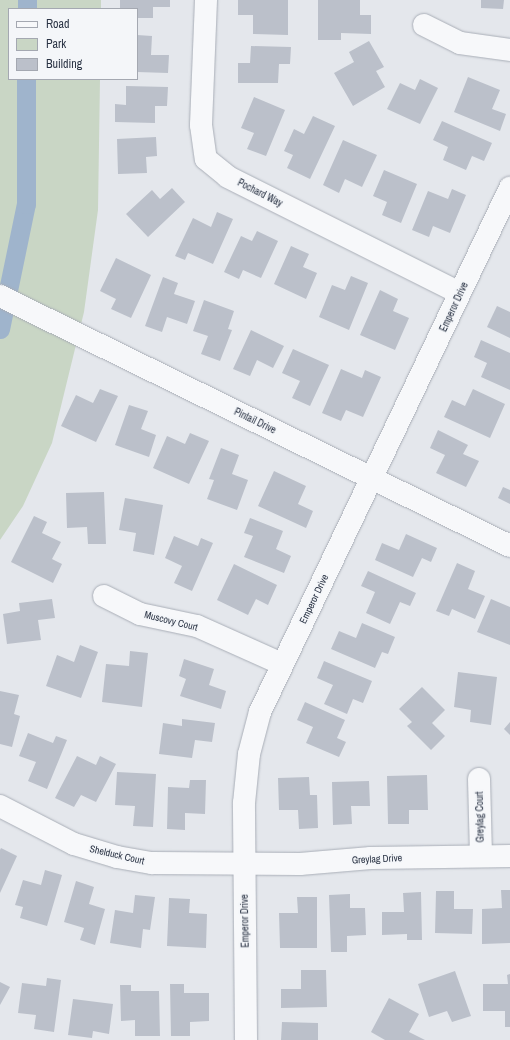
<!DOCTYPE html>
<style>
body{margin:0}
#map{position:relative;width:510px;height:1040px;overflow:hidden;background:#e4e7ec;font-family:"Archivo Narrow",sans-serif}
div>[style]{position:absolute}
.green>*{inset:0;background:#c9d6c5}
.canal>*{height:19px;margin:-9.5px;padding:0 9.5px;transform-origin:9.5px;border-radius:9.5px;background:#9fb4cc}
.building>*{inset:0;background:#bbc0ca}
.roads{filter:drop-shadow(0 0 1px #a9aeb7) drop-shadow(0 0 1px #a9aeb7)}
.minor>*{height:22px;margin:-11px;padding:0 11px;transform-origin:11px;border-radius:11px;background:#f7f8fa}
span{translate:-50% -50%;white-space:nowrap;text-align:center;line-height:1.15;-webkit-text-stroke:3.5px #f4f6f9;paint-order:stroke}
.street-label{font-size:10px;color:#2b3445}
.legend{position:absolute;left:8px;top:8px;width:130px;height:72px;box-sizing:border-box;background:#f4f6f9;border:1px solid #a4a8b1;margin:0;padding:5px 7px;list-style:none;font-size:12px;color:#2b3445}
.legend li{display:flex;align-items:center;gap:8px;height:20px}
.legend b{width:20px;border:1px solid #a4a8b1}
</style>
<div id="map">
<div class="green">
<i style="clip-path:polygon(0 0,101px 0,101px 9px,9px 9px,9px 79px,100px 79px,98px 210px,84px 312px,52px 443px,23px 506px,0 540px)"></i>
</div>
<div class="canal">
<i style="left:27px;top:9px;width:9px;rotate:-90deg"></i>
<i style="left:0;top:329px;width:128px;rotate:-78.3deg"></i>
<i style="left:26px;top:204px;width:125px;rotate:-90deg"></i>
</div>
<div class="building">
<i style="clip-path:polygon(120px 0,170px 0,170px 7px,153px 7px,153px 18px,137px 18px,137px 9px,120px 9px)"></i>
<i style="clip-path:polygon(238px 0,288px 0,288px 35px,253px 34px,253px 15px,238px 15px)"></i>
<i style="clip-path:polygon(318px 0,360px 0,360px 15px,371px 15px,371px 34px,341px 33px,341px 40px,318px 40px)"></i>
<i style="clip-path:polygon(481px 0,504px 0,503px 9px,481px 8px)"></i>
<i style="clip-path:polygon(137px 35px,152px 36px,151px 55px,169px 55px,168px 73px,137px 72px)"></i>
<i style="clip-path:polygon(369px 41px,384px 67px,376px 71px,385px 87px,353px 106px,334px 73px,354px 62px,349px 52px)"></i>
<i style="clip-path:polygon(251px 46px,291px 47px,290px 64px,279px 64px,278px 83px,238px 83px,238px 63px,250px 63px)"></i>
<i style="clip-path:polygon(468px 77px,500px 90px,492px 109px,506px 114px,500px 131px,454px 112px)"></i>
<i style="clip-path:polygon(420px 79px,438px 88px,420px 124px,387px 109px,400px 83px,415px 90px)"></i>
<i style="clip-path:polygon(126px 86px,168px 87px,167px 106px,155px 106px,155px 123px,115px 122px,115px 104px,126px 105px)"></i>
<i style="clip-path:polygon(254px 97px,285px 110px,266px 156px,247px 149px,254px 133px,241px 128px)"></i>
<i style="clip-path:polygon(313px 116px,335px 126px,310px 179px,287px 168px,293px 155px,284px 151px,294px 129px,304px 134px)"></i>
<i style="clip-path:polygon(442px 121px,492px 143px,484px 161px,472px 156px,466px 170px,443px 160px,448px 147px,433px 140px)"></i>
<i style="clip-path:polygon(156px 137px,157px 156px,146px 157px,147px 173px,118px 174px,117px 139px)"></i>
<i style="clip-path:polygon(343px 140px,377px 155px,362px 187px,345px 179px,339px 193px,323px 185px)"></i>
<i style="clip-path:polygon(384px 170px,417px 184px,401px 223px,382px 215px,387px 202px,373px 196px)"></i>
<i style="clip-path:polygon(172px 188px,185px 202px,148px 237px,126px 214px,152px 190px,160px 199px)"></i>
<i style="clip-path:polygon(452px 189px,466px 195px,450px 233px,433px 226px,429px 237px,412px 230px,428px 191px,448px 199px)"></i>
<i style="clip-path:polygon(217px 212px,233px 219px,213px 264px,188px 253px,185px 260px,175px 256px,193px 218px,211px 227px)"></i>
<i style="clip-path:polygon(257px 231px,278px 241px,261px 278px,243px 270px,239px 279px,224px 272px,241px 236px,252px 241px)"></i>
<i style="clip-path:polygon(291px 246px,309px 254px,303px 267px,317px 273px,306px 299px,274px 284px)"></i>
<i style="clip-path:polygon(116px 258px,151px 275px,131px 318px,111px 309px,116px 299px,100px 291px)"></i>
<i style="clip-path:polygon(351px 276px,368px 283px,349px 330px,319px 317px,332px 285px,345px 290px)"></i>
<i style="clip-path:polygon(163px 277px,178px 283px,174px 294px,195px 301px,187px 324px,167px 317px,162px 332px,145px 326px)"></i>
<i style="clip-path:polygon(380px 290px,398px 299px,393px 311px,409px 318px,395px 350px,360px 335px)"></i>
<i style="clip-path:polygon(204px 300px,234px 311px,228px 329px,232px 330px,220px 361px,201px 354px,208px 336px,193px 331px)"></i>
<i style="clip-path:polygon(497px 306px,510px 312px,510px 338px,487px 327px)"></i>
<i style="clip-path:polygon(251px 330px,284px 346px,273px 368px,257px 360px,250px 376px,233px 369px)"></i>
<i style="clip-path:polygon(481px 340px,510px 353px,510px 390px,481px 377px,487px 363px,474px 357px)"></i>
<i style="clip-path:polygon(293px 349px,329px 365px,310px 406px,292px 398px,300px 381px,282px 373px)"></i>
<i style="clip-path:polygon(341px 369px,362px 378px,365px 370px,381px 377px,363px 417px,346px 410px,341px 421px,322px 413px)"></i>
<i style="clip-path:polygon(100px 389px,118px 396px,96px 442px,61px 426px,76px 395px,93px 403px)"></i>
<i style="clip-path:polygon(473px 389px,505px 404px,490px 438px,444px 417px,452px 400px,465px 406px)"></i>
<i style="clip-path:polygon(129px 405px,148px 411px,141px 429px,156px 435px,149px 457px,115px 445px)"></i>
<i style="clip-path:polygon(438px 430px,468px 445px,463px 454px,479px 461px,466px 487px,436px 473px,445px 455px,430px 448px)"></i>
<i style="clip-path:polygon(190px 433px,209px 441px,189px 484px,153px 468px,167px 436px,185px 444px)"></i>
<i style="clip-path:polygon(221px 448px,239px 455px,232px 474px,248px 480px,237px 510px,207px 499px,214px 480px,209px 479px)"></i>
<i style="clip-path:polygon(274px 471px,306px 486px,298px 504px,313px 511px,306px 528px,258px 506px)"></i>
<i style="clip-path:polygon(503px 487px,510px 490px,510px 504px,498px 498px)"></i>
<i style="clip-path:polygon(104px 492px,106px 544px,88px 544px,87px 527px,67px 528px,66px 493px)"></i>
<i style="clip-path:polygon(125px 498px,163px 505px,154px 555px,133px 551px,136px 533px,119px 530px)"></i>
<i style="clip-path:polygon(34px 516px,47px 522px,42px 533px,61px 542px,52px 559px,62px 564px,53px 583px,11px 562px)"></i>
<i style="clip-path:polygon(250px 518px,283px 531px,276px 549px,291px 556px,284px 573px,244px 557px,253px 536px,244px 533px)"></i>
<i style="clip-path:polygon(406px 534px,437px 548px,431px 562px,422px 558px,413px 577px,375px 560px,382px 543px,399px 550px)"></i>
<i style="clip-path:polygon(174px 536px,198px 546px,201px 538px,213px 543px,192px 591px,174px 583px,182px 566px,165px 558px)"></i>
<i style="clip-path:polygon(457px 563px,475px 571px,468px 589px,485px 596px,475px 619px,452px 609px,449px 616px,436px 611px)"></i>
<i style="clip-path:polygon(234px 564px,277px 585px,268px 605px,256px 599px,248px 615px,217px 600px)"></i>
<i style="clip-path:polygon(368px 571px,416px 593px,410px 606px,400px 602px,390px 624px,366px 613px,375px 592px,361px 586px)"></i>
<i style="clip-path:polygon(52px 599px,55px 618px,38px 620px,41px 640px,7px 644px,3px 614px,20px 611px,19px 603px)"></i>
<i style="clip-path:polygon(491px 599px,510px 607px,510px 645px,477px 632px)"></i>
<i style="clip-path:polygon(362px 623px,395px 637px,388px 654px,382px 652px,375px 668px,331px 649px,339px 631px,356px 638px)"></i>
<i style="clip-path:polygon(80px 645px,98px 652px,81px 698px,46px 686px,57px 655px,74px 662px)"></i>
<i style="clip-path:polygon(130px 651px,148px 653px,142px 707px,102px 702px,106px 664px,129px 666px)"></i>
<i style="clip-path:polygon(184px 659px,214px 669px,209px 685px,226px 691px,221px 709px,180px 696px,186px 679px,179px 676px)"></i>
<i style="clip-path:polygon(324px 661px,372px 681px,363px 703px,353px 699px,347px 714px,324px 704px,333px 685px,317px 678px)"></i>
<i style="clip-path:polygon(458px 672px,497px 677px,491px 725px,470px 722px,471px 710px,454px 707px)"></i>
<i style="clip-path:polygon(422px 687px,445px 710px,432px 723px,445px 736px,431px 750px,407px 726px,412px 722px,399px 709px)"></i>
<i style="clip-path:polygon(0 691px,19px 695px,14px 714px,20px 716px,12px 747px,0 744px)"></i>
<i style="clip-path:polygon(305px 702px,345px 720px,337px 738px,346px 742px,339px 757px,306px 743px,313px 727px,297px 720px)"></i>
<i style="clip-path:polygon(182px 719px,215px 723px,212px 742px,195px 740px,192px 758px,159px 754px,163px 723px,182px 726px)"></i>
<i style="clip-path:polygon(510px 722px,510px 735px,504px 729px)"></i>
<i style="clip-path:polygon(28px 733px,53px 743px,56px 736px,67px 740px,47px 789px,28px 781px,36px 762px,19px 756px)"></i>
<i style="clip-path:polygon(77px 756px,96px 765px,100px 756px,116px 764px,96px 802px,81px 795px,74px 807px,55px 798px)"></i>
<i style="clip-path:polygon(117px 772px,156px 774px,153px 827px,133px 826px,135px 806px,115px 805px)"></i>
<i style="clip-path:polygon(427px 775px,428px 810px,409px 810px,409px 824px,388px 824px,387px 776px)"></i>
<i style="clip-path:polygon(309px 777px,310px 795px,317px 795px,318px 828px,299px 829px,298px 810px,279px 810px,278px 778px)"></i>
<i style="clip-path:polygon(190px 780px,206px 780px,205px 814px,185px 813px,185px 830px,167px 829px,168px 787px,189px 788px)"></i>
<i style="clip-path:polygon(369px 781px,370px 806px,351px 806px,352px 824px,333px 825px,332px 782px)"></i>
<i style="clip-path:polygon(1px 848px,17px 856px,0 893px,0 850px)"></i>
<i style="clip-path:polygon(45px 870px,62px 875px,47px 926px,20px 918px,23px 907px,15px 905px,23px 880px,41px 885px)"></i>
<i style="clip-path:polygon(76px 881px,94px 887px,89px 904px,105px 909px,95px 945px,80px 940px,84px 928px,64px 922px)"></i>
<i style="clip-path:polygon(501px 890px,510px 890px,510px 943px,482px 944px,482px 909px,502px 908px)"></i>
<i style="clip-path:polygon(436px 891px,454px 891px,454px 909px,473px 909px,472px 934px,435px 933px)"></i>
<i style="clip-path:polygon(421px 892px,422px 940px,407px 940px,407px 934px,382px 935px,382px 912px,404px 912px,403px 893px)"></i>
<i style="clip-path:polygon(350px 894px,350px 908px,365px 908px,366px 935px,347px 936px,347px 952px,331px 952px,329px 895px)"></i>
<i style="clip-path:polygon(135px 895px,155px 897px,150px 930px,143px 929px,141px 948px,110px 943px,115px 910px,133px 913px)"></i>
<i style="clip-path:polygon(297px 897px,317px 897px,317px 948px,280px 948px,279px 913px,298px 913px)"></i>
<i style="clip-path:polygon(169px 898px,190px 899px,189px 913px,207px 914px,206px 948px,167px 946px)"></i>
<i style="clip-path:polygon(301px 970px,326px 970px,327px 1007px,281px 1008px,281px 989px,301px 989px)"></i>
<i style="clip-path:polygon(455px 971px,471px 1016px,452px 1022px,447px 1011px,429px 1017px,418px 984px)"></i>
<i style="clip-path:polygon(510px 974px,510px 1027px,505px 1027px,505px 1011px,483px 1011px,483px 984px,508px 984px,507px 975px)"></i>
<i style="clip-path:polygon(47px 978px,61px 980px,54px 1032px,34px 1029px,36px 1015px,18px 1013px,22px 983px,46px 986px)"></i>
<i style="clip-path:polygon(0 982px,10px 987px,0 1005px)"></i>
<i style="clip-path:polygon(170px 984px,184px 984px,184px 993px,209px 993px,209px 1021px,190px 1022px,190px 1036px,171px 1036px)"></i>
<i style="clip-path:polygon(120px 985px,131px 985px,131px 991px,159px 991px,160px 1036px,135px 1036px,135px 1020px,121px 1021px)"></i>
<i style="clip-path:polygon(389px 998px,419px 1014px,409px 1032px,425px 1040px,385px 1040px,371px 1032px)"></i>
<i style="clip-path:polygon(73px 999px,113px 1004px,109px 1034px,93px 1031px,92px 1038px,68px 1035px)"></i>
<i style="clip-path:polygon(282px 1022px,318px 1023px,318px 1040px,281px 1040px)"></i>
</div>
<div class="roads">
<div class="minor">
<i style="left:206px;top:0;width:125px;rotate:92.3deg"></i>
<i style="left:201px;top:125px;width:34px;rotate:82deg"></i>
<i style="left:206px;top:159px;width:28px;rotate:39deg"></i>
<i style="left:228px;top:177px;width:259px;rotate:26.6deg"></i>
<i style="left:424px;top:25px;width:40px;rotate:26.6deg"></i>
<i style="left:460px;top:43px;width:50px;rotate:8deg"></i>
<i style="left:0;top:296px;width:568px;rotate:26.11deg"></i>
<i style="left:104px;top:596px;width:40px;rotate:26.6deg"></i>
<i style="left:140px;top:614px;width:58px;rotate:11.9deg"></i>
<i style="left:197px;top:626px;width:93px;rotate:24.1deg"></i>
<i style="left:479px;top:779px;width:77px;rotate:88.5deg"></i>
<i style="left:0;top:806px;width:83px;rotate:27.2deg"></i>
<i style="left:74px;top:844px;width:45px;rotate:16.8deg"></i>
<i style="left:117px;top:857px;width:36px;rotate:10deg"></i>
<i style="left:152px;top:863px;width:148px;rotate:0.4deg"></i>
<i style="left:300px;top:864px;width:71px;rotate:-4.8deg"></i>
<i style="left:371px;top:858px;width:139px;rotate:-0.8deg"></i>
<i style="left:246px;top:1040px;width:237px;rotate:-90.5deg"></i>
<i style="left:244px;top:803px;width:49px;rotate:-84.2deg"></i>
<i style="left:249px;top:754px;width:43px;rotate:-75.3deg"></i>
<i style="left:260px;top:712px;width:581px;rotate:-64.49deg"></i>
</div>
</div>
<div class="street-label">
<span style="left:260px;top:193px;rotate:27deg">Pochard Way</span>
<span style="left:454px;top:307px;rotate:-65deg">Emperor Drive</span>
<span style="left:255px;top:421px;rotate:26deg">Pintail Drive</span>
<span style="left:314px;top:599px;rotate:-64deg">Emperor Drive</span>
<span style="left:171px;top:621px;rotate:14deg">Muscovy Court</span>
<span style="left:480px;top:817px;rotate:-91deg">Greylag Court</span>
<span style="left:117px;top:855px;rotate:13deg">Shelduck Court</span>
<span style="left:377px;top:859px;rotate:-3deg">Greylag Drive</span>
<span style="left:245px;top:921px;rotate:-91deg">Emperor Drive</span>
</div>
<ul class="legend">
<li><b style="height:5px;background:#f7f8fa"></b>Road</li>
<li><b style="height:11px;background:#c9d6c5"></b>Park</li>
<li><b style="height:11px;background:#bbc0ca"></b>Building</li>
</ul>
</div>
